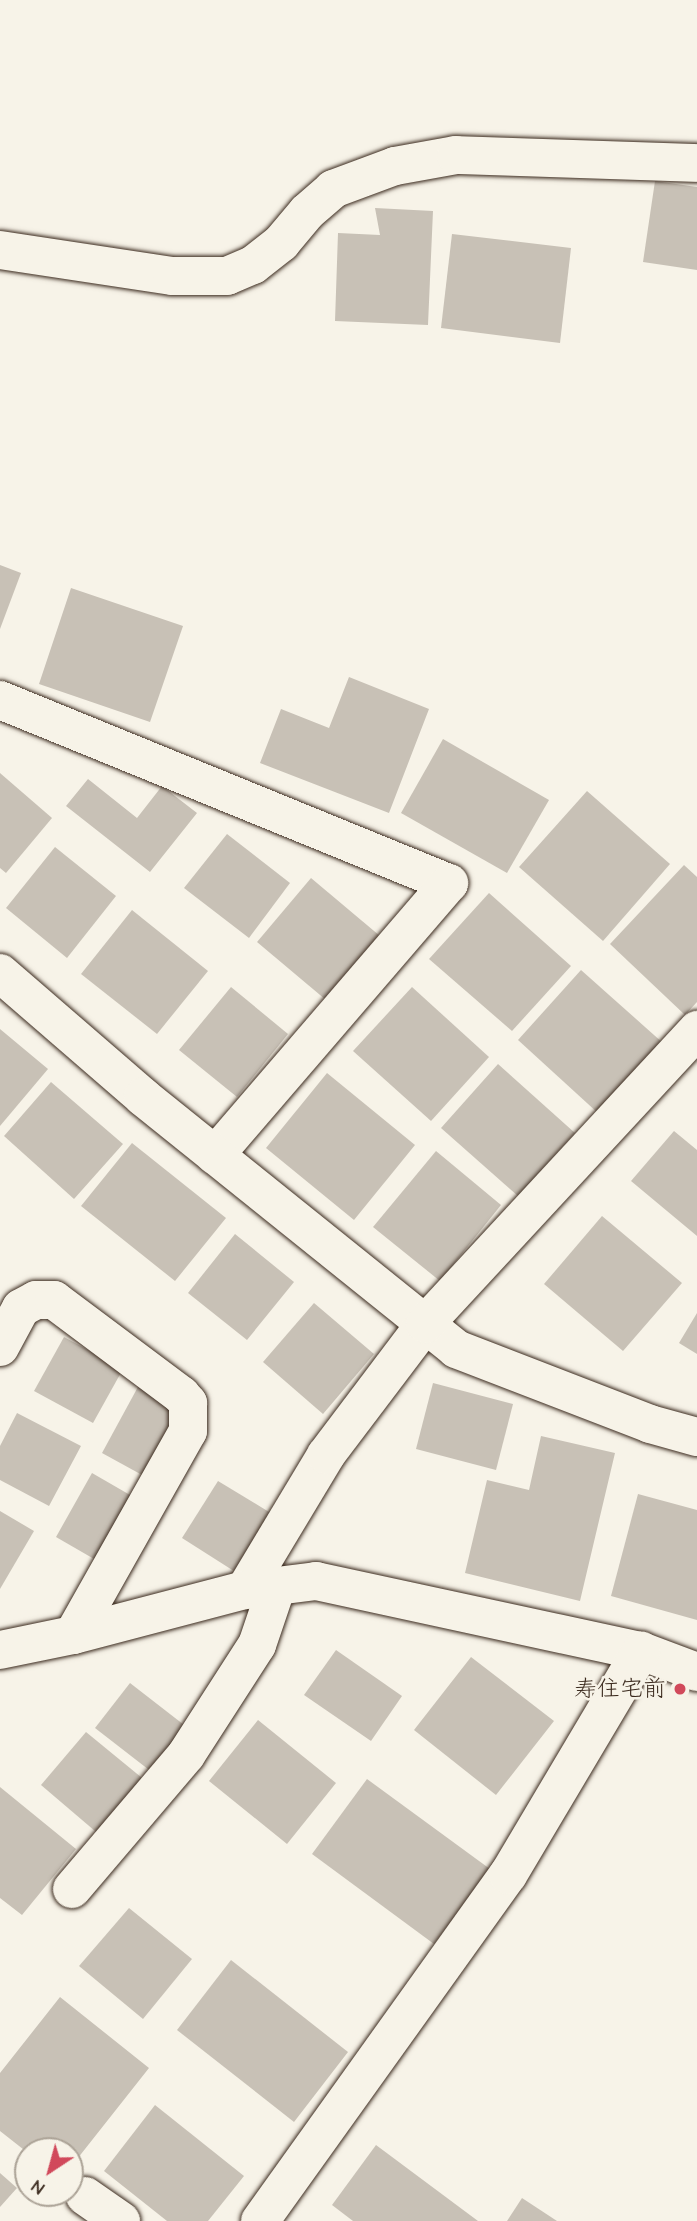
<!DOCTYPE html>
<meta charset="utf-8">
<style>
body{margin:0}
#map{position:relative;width:697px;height:2221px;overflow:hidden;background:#f7f3e8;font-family:"Comic Neue","Klee One",sans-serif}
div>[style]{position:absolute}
.building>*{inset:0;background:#c8c1b6}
.roads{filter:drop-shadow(0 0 2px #3b2a1e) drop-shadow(0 0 2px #3b2a1e)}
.minor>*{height:38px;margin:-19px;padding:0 19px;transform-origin:19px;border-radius:19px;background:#f7f3e8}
.dots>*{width:19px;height:19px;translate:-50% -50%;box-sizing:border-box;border:4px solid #f7f3e8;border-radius:50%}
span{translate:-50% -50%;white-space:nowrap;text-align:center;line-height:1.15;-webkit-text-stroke:5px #f7f3e8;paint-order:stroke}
.poi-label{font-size:23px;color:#3b2a1e}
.right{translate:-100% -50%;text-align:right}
.north{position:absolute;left:14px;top:2137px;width:70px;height:70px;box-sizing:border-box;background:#f7f3e8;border:2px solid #aca397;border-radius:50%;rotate:216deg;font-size:19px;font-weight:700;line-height:28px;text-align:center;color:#3b2a1e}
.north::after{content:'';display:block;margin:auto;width:24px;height:32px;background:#d1495b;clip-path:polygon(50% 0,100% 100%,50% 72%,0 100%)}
</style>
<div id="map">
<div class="building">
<i style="clip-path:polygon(655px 181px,697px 187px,697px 270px,643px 262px)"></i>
<i style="clip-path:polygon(375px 208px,433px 211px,428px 325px,335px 321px,338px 233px,380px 235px)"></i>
<i style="clip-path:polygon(452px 234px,571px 248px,560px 343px,441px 328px)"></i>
<i style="clip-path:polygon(0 565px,21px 573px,0 629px)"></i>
<i style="clip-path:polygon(71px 588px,183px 626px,150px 722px,39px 684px)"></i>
<i style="clip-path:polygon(349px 677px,429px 709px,389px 813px,260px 763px,281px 709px,329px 728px)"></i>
<i style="clip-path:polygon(443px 739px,549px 800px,507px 873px,401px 813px)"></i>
<i style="clip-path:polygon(0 773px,52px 818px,6px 873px,0 868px)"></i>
<i style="clip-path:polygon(88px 779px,137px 818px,162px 786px,197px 813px,150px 872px,66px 806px)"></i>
<i style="clip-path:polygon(587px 791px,670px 864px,603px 941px,519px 867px)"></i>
<i style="clip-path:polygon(227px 834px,290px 883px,249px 938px,184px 888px)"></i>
<i style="clip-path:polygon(55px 847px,116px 896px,67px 958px,6px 908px)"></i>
<i style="clip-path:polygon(684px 865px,697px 877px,697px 1002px,685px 1015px,610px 944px)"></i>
<i style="clip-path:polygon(311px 878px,380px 936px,326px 1000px,257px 942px)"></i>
<i style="clip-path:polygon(489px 893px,571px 966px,512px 1031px,429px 959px)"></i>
<i style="clip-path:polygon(132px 910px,208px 971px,157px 1034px,81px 974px)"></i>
<i style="clip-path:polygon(581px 970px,663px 1043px,599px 1114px,518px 1040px)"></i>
<i style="clip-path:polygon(231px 987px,288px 1034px,237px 1097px,179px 1050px)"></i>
<i style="clip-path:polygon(412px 987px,489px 1057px,431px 1121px,353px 1051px)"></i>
<i style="clip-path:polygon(0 1029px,48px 1069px,0 1126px)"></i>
<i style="clip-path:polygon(498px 1064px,575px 1133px,518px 1196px,441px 1128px)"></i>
<i style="clip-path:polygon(327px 1073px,415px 1145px,354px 1220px,266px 1148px)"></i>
<i style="clip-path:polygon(51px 1082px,123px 1144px,74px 1199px,4px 1136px)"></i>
<i style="clip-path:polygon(674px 1131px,697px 1150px,697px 1236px,631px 1181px)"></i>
<i style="clip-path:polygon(132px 1143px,226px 1218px,175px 1281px,81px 1206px)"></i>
<i style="clip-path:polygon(436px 1151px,501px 1205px,440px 1281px,373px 1227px)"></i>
<i style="clip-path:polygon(602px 1216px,682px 1283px,623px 1351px,544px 1284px)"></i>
<i style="clip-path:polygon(235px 1234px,294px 1282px,247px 1340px,188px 1293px)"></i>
<i style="clip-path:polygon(314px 1303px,374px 1354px,323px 1414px,263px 1362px)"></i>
<i style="clip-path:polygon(697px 1313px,697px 1354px,679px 1343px)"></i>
<i style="clip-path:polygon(64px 1337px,123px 1369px,93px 1423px,34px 1391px)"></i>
<i style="clip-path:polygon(433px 1383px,513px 1404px,496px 1470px,416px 1449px)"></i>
<i style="clip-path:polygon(139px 1385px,190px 1413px,153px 1481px,102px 1453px)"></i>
<i style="clip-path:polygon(17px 1413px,81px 1446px,49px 1506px,0 1480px,0 1446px)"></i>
<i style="clip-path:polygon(541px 1436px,615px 1453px,580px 1601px,465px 1573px,487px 1480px,529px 1490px)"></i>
<i style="clip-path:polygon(92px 1473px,137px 1499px,101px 1563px,56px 1537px)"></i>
<i style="clip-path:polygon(218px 1481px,274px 1515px,237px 1573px,182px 1538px)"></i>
<i style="clip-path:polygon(638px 1494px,697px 1510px,697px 1620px,611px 1596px)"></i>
<i style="clip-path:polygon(0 1511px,34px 1531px,0 1589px)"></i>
<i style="clip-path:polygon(336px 1650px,402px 1696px,371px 1741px,304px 1695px)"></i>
<i style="clip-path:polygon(471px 1657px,554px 1721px,496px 1795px,414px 1730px)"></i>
<i style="clip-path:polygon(130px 1683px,188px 1728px,153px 1773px,95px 1728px)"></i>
<i style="clip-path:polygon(258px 1720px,336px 1783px,287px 1844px,209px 1781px)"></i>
<i style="clip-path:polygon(86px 1732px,147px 1782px,102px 1837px,41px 1785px)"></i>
<i style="clip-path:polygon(367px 1779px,490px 1869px,434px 1944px,312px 1854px)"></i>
<i style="clip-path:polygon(0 1787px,76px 1849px,22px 1915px,0 1898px)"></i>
<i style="clip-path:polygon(129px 1908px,192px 1959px,143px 2019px,79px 1966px)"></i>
<i style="clip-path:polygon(231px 1960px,348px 2052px,294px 2122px,177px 2030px)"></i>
<i style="clip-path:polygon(60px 1997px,149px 2068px,70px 2168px,70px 2151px,28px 2153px,0 2131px,0 2073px)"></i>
<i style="clip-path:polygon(155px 2105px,244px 2176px,208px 2221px,167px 2221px,104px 2171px)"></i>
<i style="clip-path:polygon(376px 2145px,478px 2221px,353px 2221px,332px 2205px)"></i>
<i style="clip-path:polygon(0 2173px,17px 2188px,0 2207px)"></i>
<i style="clip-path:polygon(522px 2198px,557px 2221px,507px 2221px)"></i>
</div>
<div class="roads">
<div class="minor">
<i style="left:0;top:250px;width:174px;rotate:8.6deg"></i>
<i style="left:172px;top:276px;width:55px"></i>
<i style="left:227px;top:276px;width:28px;rotate:-23deg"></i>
<i style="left:253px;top:265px;width:36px;rotate:-38deg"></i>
<i style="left:281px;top:243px;width:40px;rotate:-50deg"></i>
<i style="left:307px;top:212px;width:35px;rotate:-41deg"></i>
<i style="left:333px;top:189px;width:66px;rotate:-20.4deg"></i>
<i style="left:395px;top:166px;width:62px;rotate:-10.2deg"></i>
<i style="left:456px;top:155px;width:241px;rotate:1.9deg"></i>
<i style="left:0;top:700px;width:485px;rotate:22.2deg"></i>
<i style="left:449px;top:883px;width:359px;rotate:130.7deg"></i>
<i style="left:0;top:973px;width:189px;rotate:40.9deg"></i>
<i style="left:143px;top:1097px;width:402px;rotate:38.8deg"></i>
<i style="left:456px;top:1349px;width:208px;rotate:21.1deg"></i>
<i style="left:650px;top:1424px;width:49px;rotate:15.5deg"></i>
<i style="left:0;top:1347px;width:44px;rotate:-61.7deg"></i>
<i style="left:21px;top:1308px;width:17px;rotate:-28deg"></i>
<i style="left:36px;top:1300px;width:18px"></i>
<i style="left:54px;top:1300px;width:159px;rotate:36.8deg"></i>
<i style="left:181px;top:1395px;width:11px;rotate:49deg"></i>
<i style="left:188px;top:1403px;width:28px;rotate:90deg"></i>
<i style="left:188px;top:1431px;width:234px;rotate:119.4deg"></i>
<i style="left:245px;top:1590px;width:157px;rotate:-59deg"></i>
<i style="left:326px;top:1455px;width:164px;rotate:-52.9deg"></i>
<i style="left:425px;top:1324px;width:401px;rotate:-47.2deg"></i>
<i style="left:0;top:1650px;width:75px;rotate:-11.6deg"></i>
<i style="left:73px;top:1635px;width:178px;rotate:-14.7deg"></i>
<i style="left:245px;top:1590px;width:72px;rotate:-7.2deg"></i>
<i style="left:316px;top:1581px;width:332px;rotate:12.2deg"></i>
<i style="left:641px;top:1651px;width:60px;rotate:20.6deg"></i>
<i style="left:72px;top:1889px;width:176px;rotate:-49.6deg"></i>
<i style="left:186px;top:1755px;width:131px;rotate:-57.2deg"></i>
<i style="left:257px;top:1645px;width:62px;rotate:-71.3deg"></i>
<i style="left:85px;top:2196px;width:44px;rotate:34.8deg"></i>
<i style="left:260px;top:2221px;width:426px;rotate:-54.4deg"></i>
<i style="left:508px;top:1875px;width:261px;rotate:-59.3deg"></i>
</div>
</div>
<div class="dots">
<i style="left:680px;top:1689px;background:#d1495b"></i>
</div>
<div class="poi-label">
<span class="right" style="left:666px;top:1689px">寿住宅前</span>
</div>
<div class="north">N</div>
</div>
